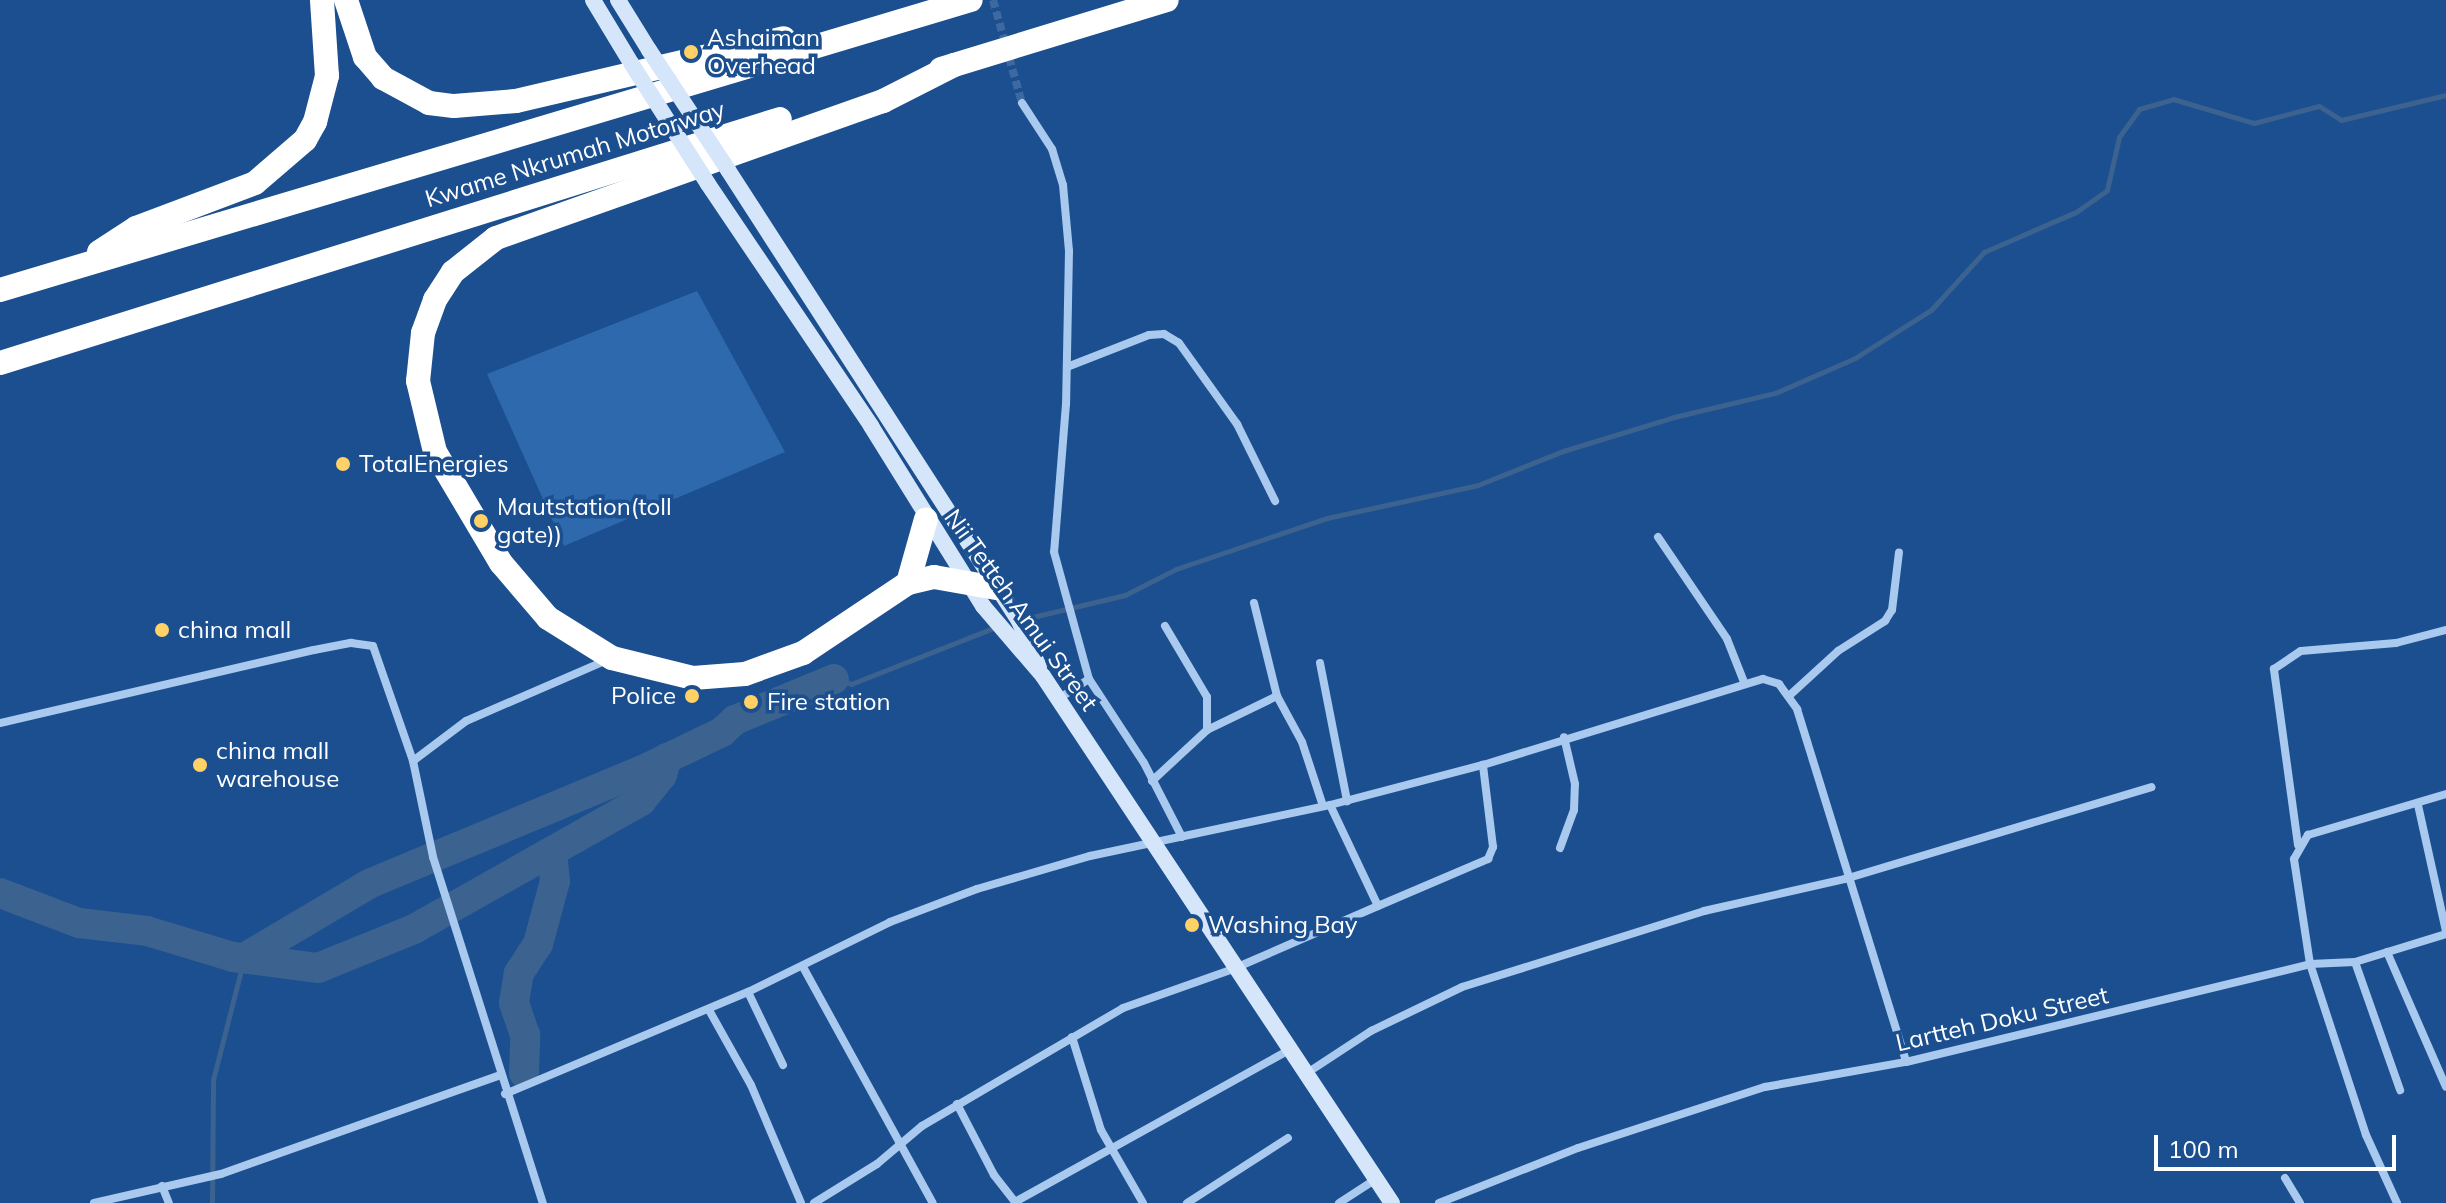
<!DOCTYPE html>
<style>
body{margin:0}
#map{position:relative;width:2446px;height:1203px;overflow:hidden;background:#1b4f8f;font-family:Mulish,sans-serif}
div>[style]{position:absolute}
.green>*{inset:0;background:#2e69ad}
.stream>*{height:5px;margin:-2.5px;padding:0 2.5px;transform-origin:2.5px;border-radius:2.5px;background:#3c6290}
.river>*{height:30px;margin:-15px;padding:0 15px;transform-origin:15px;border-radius:15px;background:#3c6290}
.minor-tunnel>*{height:8px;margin-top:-4px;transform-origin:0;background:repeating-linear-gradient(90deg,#3d69a0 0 8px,transparent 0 12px)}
.minor>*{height:8px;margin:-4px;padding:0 4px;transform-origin:4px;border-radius:4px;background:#a9c9ee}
.secondary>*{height:16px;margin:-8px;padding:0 8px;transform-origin:8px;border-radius:8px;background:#d6e6fa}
.motorway>*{height:24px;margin:-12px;padding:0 12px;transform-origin:12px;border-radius:12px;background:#fff}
.secondary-bridge>*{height:16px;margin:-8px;padding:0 8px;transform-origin:8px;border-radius:8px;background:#d6e6fa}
.dots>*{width:22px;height:22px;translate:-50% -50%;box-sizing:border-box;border:4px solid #1b4f8f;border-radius:50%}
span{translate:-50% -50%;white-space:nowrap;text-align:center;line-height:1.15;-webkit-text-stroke:7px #1b4f8f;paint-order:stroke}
.poi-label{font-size:24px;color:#fff}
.left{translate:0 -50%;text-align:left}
.right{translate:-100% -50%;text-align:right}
.street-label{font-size:24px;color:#fff}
.scale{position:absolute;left:2154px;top:1135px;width:242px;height:36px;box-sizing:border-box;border:4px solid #fff;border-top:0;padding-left:10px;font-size:24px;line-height:28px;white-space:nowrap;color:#fff;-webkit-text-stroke:6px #1b4f8f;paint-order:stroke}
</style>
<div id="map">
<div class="green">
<i style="clip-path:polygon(697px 291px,785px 452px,564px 546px,487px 374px)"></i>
</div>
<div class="stream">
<i style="left:1020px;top:620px;width:108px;rotate:-13.4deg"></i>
<i style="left:1125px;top:595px;width:57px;rotate:-27deg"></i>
<i style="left:1176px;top:569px;width:159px;rotate:-18.7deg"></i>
<i style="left:1327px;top:518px;width:155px;rotate:-12.3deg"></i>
<i style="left:1478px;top:485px;width:92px;rotate:-21.8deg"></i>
<i style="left:1563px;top:451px;width:116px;rotate:-17deg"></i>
<i style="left:1674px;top:417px;width:104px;rotate:-13.4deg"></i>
<i style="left:1775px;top:393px;width:87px;rotate:-23.6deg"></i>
<i style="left:1855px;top:358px;width:90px;rotate:-32.3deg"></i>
<i style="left:1931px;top:310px;width:79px;rotate:-47.6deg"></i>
<i style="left:1984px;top:252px;width:100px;rotate:-23.5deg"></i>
<i style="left:2076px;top:212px;width:38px;rotate:-35deg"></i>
<i style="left:2107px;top:190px;width:54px;rotate:-77.2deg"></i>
<i style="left:2119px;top:137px;width:34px;rotate:-54deg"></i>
<i style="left:2139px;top:109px;width:35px;rotate:-16deg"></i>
<i style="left:2173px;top:99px;width:84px;rotate:16.5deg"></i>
<i style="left:2254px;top:123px;width:67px;rotate:-14.7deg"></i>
<i style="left:2319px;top:106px;width:26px;rotate:32deg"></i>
<i style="left:2341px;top:120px;width:108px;rotate:-13.4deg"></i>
<i style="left:834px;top:679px;width:18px;rotate:16deg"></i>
<i style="left:851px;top:684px;width:156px;rotate:-21.5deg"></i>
<i style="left:212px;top:1203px;width:123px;rotate:-89.5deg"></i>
<i style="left:213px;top:1080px;width:126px;rotate:-75.7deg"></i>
</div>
<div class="river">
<i style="left:0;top:893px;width:85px;rotate:20.8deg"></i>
<i style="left:79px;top:923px;width:68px;rotate:6.7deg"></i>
<i style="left:147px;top:931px;width:90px;rotate:16.8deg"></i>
<i style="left:233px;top:957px;width:86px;rotate:7.4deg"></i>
<i style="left:318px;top:968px;width:104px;rotate:-22.1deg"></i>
<i style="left:414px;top:929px;width:261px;rotate:-29.4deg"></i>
<i style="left:641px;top:801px;width:33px;rotate:-51deg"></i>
<i style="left:662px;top:775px;width:18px;rotate:-74deg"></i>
<i style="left:244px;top:958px;width:147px;rotate:-30.6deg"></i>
<i style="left:371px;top:883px;width:301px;rotate:-22.6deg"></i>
<i style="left:649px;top:767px;width:81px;rotate:-25.6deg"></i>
<i style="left:722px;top:732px;width:18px;rotate:-43deg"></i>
<i style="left:735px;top:720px;width:107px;rotate:-22.5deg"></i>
<i style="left:524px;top:1073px;width:38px;rotate:-88deg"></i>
<i style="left:525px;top:1035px;width:34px;rotate:-109deg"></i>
<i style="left:514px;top:1003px;width:30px;rotate:-81deg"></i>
<i style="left:519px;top:973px;width:35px;rotate:-57deg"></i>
<i style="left:538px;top:944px;width:65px;rotate:-74.9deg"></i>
<i style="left:555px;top:881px;width:29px;rotate:-96deg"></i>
</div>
<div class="minor-tunnel">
<i style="left:993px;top:0;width:107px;rotate:74.3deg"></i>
</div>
<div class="minor">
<i style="left:1022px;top:103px;width:55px;rotate:56.9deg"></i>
<i style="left:1052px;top:149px;width:38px;rotate:73deg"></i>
<i style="left:1063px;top:185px;width:66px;rotate:84.8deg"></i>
<i style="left:1069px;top:251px;width:153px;rotate:91.1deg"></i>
<i style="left:1066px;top:404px;width:148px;rotate:94.6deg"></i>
<i style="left:1054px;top:552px;width:132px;rotate:74.6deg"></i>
<i style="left:1089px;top:679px;width:37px;rotate:147deg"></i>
<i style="left:1067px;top:367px;width:88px;rotate:-21.3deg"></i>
<i style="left:1149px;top:335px;width:15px;rotate:-4deg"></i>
<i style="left:1164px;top:334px;width:17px;rotate:31deg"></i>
<i style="left:1179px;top:343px;width:100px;rotate:54.4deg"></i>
<i style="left:1237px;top:424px;width:86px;rotate:63.7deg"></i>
<i style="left:1658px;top:537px;width:123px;rotate:55.9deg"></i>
<i style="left:1727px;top:639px;width:46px;rotate:68.4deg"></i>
<i style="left:1254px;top:603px;width:96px;rotate:76.1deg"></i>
<i style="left:1277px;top:696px;width:52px;rotate:61.5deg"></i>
<i style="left:1302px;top:742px;width:67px;rotate:71.8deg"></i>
<i style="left:1165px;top:626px;width:82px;rotate:59.4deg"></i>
<i style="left:1207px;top:697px;width:33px;rotate:90deg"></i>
<i style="left:1320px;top:663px;width:141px;rotate:78.9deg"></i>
<i style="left:1089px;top:679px;width:100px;rotate:56.8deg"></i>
<i style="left:1144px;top:763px;width:83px;rotate:62.8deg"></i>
<i style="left:1790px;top:695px;width:65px;rotate:-42.5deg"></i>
<i style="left:1838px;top:651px;width:56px;rotate:-32.6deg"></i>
<i style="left:1885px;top:621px;width:13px;rotate:-58deg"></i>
<i style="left:1892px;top:610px;width:58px;rotate:-83.1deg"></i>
<i style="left:0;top:723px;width:322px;rotate:-13.1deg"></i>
<i style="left:314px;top:650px;width:38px;rotate:-11deg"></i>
<i style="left:351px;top:643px;width:22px;rotate:8deg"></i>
<i style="left:373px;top:646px;width:122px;rotate:70.8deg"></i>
<i style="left:413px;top:761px;width:98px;rotate:78.2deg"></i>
<i style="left:433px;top:857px;width:363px;rotate:72.4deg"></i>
<i style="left:413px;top:761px;width:66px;rotate:-37deg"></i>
<i style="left:466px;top:721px;width:154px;rotate:-23.4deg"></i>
<i style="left:1152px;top:781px;width:75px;rotate:-42.8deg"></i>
<i style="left:1207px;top:730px;width:78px;rotate:-25.9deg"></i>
<i style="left:2418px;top:805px;width:129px;rotate:77.5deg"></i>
<i style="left:2298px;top:845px;width:178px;rotate:-97.8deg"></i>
<i style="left:2274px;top:669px;width:32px;rotate:-34deg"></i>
<i style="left:2301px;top:651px;width:95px;rotate:-4.8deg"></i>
<i style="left:2396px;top:643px;width:52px;rotate:-14.6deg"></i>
<i style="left:1560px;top:848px;width:40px;rotate:-69.8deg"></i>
<i style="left:1574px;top:810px;width:26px;rotate:-88deg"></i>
<i style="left:1575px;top:784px;width:48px;rotate:-103.2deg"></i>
<i style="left:1378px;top:906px;width:120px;rotate:-23.1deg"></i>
<i style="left:1488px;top:859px;width:13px;rotate:-67deg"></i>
<i style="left:1493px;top:847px;width:83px;rotate:-97deg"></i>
<i style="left:2387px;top:952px;width:147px;rotate:66.4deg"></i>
<i style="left:2355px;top:962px;width:136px;rotate:70.6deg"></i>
<i style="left:803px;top:967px;width:269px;rotate:61.2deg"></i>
<i style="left:748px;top:992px;width:81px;rotate:64.4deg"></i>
<i style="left:709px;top:1010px;width:86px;rotate:60.8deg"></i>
<i style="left:751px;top:1085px;width:128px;rotate:67deg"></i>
<i style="left:1072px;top:1037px;width:97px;rotate:72.7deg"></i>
<i style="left:1101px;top:1130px;width:84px;rotate:60.1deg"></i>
<i style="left:1307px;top:1073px;width:77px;rotate:-33.3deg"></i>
<i style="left:1371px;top:1031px;width:101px;rotate:-25.8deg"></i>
<i style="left:1462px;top:987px;width:254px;rotate:-17.4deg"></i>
<i style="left:1704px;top:911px;width:145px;rotate:-12.8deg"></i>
<i style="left:1845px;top:879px;width:320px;rotate:-16.7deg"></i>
<i style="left:505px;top:1094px;width:264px;rotate:-22.8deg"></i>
<i style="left:748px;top:992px;width:158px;rotate:-26.2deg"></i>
<i style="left:890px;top:922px;width:93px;rotate:-20.8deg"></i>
<i style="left:977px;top:889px;width:118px;rotate:-16.3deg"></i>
<i style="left:1090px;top:856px;width:245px;rotate:-12deg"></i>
<i style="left:1330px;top:805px;width:158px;rotate:-14.7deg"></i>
<i style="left:1483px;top:765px;width:293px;rotate:-17.1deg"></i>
<i style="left:1763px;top:679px;width:17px;rotate:17deg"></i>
<i style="left:1779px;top:684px;width:31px;rotate:54deg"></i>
<i style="left:1797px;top:709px;width:369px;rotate:72.8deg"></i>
<i style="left:957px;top:1104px;width:80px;rotate:62.5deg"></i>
<i style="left:994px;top:1175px;width:36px;rotate:52deg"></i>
<i style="left:2285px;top:1178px;width:29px;rotate:59deg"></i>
<i style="left:162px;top:1186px;width:18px;rotate:68deg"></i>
<i style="left:1015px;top:1202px;width:313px;rotate:-29deg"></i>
<i style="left:94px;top:1203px;width:130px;rotate:-12.9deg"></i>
<i style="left:221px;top:1174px;width:294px;rotate:-19.5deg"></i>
<i style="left:814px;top:1203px;width:74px;rotate:-31.8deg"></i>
<i style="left:877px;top:1164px;width:59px;rotate:-40.2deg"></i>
<i style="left:922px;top:1126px;width:233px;rotate:-30.4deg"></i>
<i style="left:1123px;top:1008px;width:117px;rotate:-19.5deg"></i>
<i style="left:1233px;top:969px;width:158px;rotate:-23.5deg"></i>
<i style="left:1378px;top:906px;width:112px;rotate:-115.4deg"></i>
<i style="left:1187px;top:1203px;width:120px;rotate:-32.8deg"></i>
<i style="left:1339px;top:1203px;width:44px;rotate:-33deg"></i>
<i style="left:1439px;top:1203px;width:149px;rotate:-21.6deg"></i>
<i style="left:1578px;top:1148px;width:197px;rotate:-18.1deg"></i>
<i style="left:1765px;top:1087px;width:143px;rotate:-10.1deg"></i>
<i style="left:1906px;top:1062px;width:416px;rotate:-13.6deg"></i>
<i style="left:2310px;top:964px;width:45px;rotate:-2.5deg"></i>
<i style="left:2355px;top:962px;width:95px;rotate:-17.1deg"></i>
<i style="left:2397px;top:1203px;width:75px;rotate:-114.5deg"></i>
<i style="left:2366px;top:1135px;width:180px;rotate:-108.1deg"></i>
<i style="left:2310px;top:964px;width:106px;rotate:-98.7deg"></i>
<i style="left:2294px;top:859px;width:28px;rotate:-60deg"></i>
<i style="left:2308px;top:835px;width:144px;rotate:-16.5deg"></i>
</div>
<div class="secondary">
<i style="left:593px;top:0;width:74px;rotate:58.9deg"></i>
<i style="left:618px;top:0;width:59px;rotate:58.2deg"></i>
<i style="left:728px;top:170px;width:537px;rotate:57.17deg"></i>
<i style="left:1019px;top:621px;width:50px;rotate:66.5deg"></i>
<i style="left:708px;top:184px;width:292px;rotate:56deg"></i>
<i style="left:871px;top:426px;width:212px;rotate:58.1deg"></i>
<i style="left:983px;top:606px;width:92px;rotate:49.4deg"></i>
<i style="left:1043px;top:676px;width:632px;rotate:56.49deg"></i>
</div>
<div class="motorway">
<i style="left:346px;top:0;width:60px;rotate:71.6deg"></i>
<i style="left:365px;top:57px;width:28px;rotate:49deg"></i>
<i style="left:383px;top:78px;width:52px;rotate:28.5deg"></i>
<i style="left:429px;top:103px;width:25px;rotate:7deg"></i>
<i style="left:454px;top:106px;width:62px;rotate:-4.6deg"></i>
<i style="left:516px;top:101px;width:275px;rotate:-13.2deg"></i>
<i style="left:954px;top:65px;width:80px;rotate:153.1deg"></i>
<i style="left:883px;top:101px;width:411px;rotate:160.5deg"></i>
<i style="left:496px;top:238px;width:55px;rotate:141.7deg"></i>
<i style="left:453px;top:272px;width:33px;rotate:123deg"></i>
<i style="left:435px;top:300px;width:35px;rotate:110deg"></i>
<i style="left:423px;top:333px;width:48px;rotate:95.9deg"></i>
<i style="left:418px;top:381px;width:73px;rotate:76.5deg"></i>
<i style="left:435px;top:452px;width:129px;rotate:59.3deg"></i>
<i style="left:501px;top:563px;width:72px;rotate:49.5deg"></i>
<i style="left:548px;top:618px;width:75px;rotate:32deg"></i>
<i style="left:612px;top:658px;width:83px;rotate:13.9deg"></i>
<i style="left:693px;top:678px;width:52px;rotate:-4.4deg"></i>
<i style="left:745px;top:674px;width:62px;rotate:-19.9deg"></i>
<i style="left:803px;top:653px;width:126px;rotate:-33.7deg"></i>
<i style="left:908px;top:583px;width:27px;rotate:-13deg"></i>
<i style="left:934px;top:577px;width:63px;rotate:10.1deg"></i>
<i style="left:941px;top:69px;width:236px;rotate:-17deg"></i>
<i style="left:99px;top:252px;width:44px;rotate:-33deg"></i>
<i style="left:136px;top:228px;width:127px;rotate:-20.7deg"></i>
<i style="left:255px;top:183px;width:66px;rotate:-40.7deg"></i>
<i style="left:305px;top:140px;width:21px;rotate:-61deg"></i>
<i style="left:315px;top:122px;width:48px;rotate:-75.4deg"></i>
<i style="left:327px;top:76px;width:76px;rotate:-93.8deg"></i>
<i style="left:0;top:290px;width:1013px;rotate:-16.63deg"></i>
<i style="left:0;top:363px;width:817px;rotate:-17.37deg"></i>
<i style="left:908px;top:583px;width:66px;rotate:-74.3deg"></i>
</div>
<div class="secondary-bridge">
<i style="left:649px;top:50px;width:144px;rotate:56.6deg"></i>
<i style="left:631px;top:63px;width:143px;rotate:57.5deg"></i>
</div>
<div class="dots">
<i style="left:691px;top:52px;background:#ffd166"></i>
<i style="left:343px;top:464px;background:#ffd166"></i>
<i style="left:481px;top:521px;background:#ffd166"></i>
<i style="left:162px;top:630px;background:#ffd166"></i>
<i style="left:692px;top:696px;background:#ffd166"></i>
<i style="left:751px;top:702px;background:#ffd166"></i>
<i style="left:200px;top:765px;background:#ffd166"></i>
<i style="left:1192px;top:925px;background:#ffd166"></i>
</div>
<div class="poi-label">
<span class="left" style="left:707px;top:52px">Ashaiman<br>Overhead</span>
<span class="left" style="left:359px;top:464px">TotalEnergies</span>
<span class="left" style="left:497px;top:521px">Mautstation(toll<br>gate))</span>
<span class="left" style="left:178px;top:630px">china mall</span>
<span class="right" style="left:676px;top:696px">Police</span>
<span class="left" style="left:767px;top:702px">Fire station</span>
<span class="left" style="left:216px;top:765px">china mall<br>warehouse</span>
<span class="left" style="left:1208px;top:925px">Washing Bay</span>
</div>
<div class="street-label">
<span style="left:575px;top:154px;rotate:-17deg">Kwame Nkrumah Motorway</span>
<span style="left:1021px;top:610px;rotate:54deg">Nii Tetteh Amui Street</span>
<span style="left:2002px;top:1019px;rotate:-13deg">Lartteh Doku Street</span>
</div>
<div class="scale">100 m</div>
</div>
